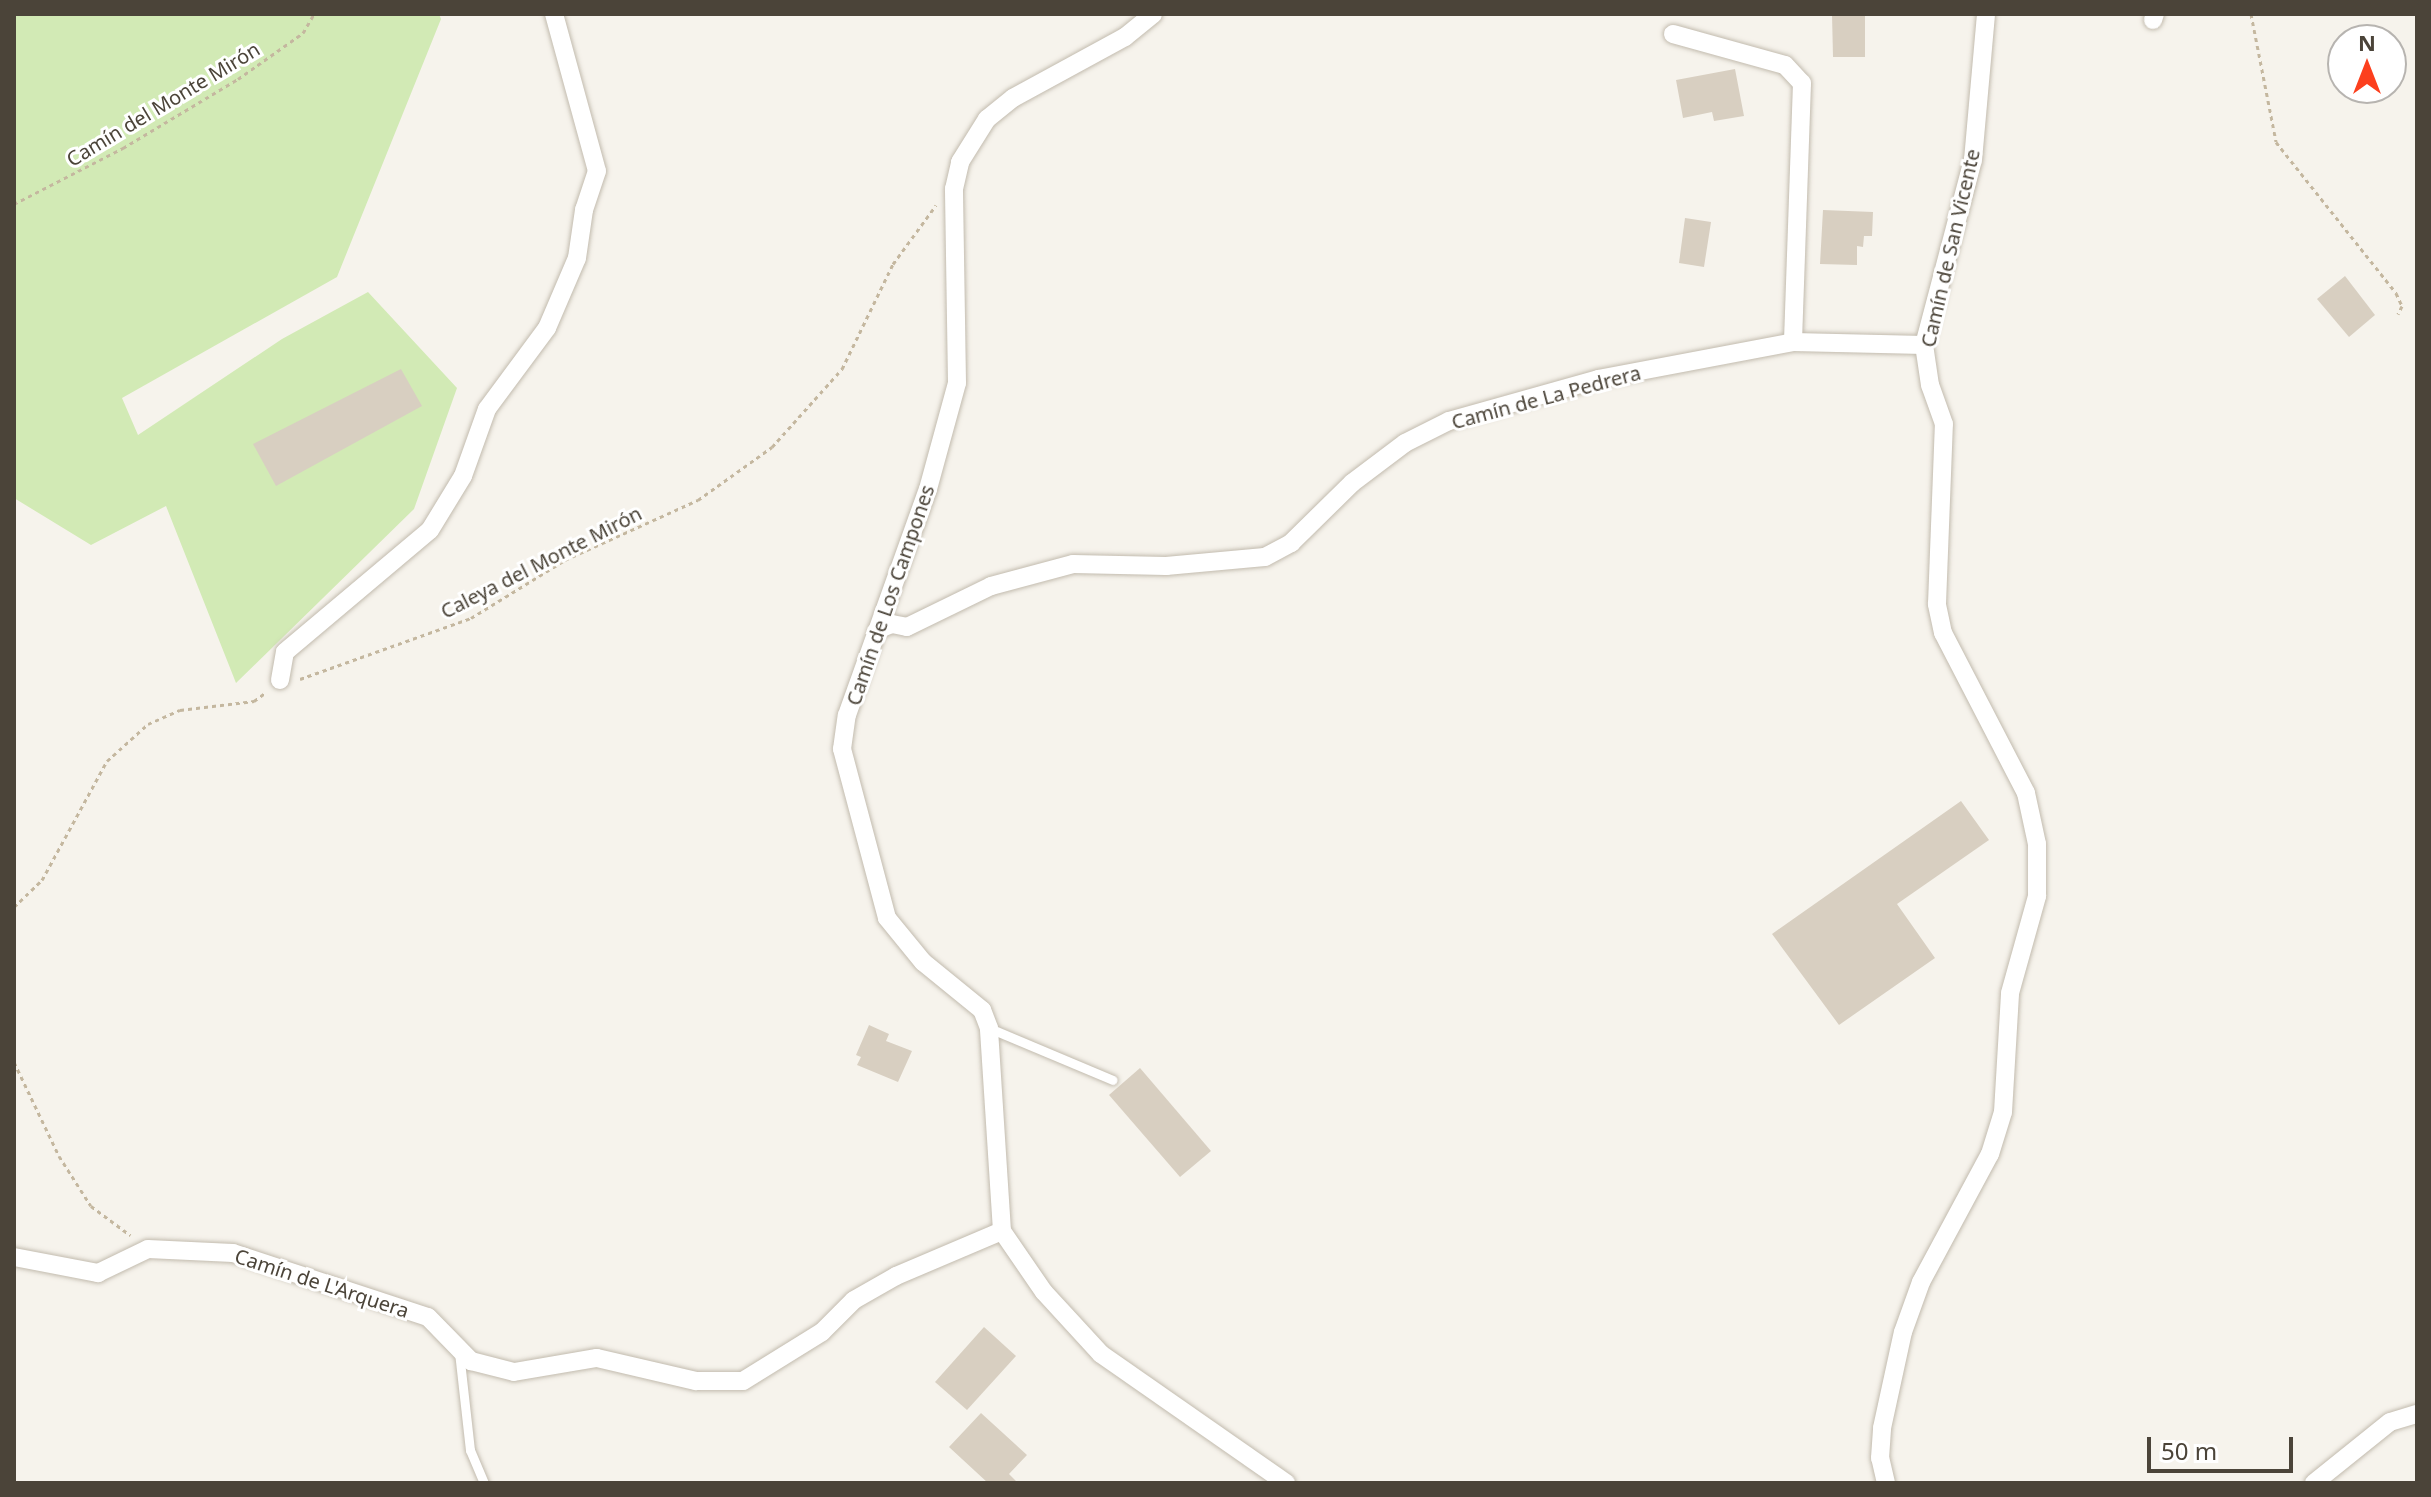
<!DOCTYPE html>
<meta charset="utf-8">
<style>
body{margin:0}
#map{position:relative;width:2431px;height:1497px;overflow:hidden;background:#f6f3ec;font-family:"Noto Sans",sans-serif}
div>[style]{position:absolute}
.green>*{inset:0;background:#d2eab5}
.building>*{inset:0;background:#d8cfc1}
.path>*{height:3px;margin-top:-1.5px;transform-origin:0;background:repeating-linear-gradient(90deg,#c4b79f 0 4px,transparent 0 8px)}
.roads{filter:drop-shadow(0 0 2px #c2bbae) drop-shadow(0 0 2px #c2bbae)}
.lane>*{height:9px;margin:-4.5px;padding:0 4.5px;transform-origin:4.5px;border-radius:4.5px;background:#fff}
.street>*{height:18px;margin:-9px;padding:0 9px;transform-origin:9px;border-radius:9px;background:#fff}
span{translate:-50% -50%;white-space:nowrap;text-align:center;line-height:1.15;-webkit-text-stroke:6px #fff;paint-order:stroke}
.street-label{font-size:20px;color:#4b4439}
.frame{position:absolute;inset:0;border:16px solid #4b4439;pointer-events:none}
.north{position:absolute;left:2327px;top:24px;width:80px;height:80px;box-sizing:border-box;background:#fff;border:2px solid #b7b4b0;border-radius:50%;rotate:0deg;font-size:22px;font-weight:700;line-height:32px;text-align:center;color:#4b4439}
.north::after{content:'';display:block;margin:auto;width:28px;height:36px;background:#fc3f1d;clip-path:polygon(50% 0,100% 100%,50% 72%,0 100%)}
.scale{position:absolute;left:2147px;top:1437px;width:146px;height:36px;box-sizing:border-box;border:4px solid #4b4439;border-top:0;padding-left:10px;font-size:24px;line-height:28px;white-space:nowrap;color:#4b4439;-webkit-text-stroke:6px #fff;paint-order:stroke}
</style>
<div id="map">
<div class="green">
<i style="clip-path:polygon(14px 14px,439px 14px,441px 19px,337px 277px,122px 398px,138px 435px,282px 339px,368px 292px,457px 388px,414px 509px,236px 683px,166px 506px,91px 545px,14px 498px)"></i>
</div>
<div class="building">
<i style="clip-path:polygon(1832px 14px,1865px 14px,1865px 57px,1833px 57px)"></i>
<i style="clip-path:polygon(1735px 69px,1744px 116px,1714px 121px,1712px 112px,1683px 118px,1676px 80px)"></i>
<i style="clip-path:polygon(1823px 210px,1873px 212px,1872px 236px,1864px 236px,1863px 247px,1857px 246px,1857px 265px,1820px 264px)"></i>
<i style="clip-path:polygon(1685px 218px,1711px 222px,1704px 267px,1679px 263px)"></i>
<i style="clip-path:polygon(2345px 276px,2375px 315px,2349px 337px,2317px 299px)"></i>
<i style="clip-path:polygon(401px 369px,422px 406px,276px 486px,253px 444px)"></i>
<i style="clip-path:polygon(1961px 801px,1989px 840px,1897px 904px,1935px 958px,1839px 1025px,1772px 934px)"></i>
<i style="clip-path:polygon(869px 1025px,889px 1034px,886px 1041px,912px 1051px,898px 1082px,857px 1065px,861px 1057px,856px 1055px)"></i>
<i style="clip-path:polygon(1140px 1068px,1211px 1151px,1180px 1177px,1109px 1095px)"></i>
<i style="clip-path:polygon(984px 1327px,1016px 1356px,967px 1410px,935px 1382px)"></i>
<i style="clip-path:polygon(981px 1413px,1027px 1455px,1009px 1474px,1018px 1483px,988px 1483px,949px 1447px)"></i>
</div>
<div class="path">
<i style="left:2251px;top:14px;width:130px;rotate:78.9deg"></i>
<i style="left:2276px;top:142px;width:193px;rotate:51.5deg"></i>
<i style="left:2396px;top:293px;width:14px;rotate:65deg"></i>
<i style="left:2402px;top:306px;width:9px;rotate:117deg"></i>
<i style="left:14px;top:204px;width:123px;rotate:-27.2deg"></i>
<i style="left:123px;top:148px;width:134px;rotate:-31deg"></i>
<i style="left:238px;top:79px;width:80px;rotate:-35.3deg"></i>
<i style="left:303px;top:33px;width:22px;rotate:-60deg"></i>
<i style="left:300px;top:679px;width:182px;rotate:-19.6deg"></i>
<i style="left:471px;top:618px;width:110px;rotate:-31.7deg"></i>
<i style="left:565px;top:560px;width:146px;rotate:-24.3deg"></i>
<i style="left:698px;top:500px;width:91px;rotate:-35.6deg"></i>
<i style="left:772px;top:447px;width:105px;rotate:-48.1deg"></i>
<i style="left:842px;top:369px;width:117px;rotate:-64.1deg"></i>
<i style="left:893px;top:264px;width:73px;rotate:-53.9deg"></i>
<i style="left:14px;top:907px;width:39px;rotate:-44deg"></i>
<i style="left:42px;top:880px;width:136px;rotate:-61.4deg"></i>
<i style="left:107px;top:761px;width:55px;rotate:-42.1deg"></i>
<i style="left:148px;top:724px;width:35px;rotate:-24deg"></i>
<i style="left:180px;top:710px;width:75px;rotate:-6.9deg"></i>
<i style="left:254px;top:701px;width:14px;rotate:-36deg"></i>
<i style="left:14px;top:1062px;width:104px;rotate:64.4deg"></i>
<i style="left:59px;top:1156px;width:59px;rotate:57.4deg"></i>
<i style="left:91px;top:1206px;width:49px;rotate:36.6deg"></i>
</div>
<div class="roads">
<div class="lane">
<i style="left:989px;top:1028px;width:134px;rotate:22.8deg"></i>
<i style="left:459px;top:1352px;width:99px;rotate:83.6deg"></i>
<i style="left:470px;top:1450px;width:36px;rotate:67deg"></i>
</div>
<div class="street">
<i style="left:2153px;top:20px;width:6px;rotate:-72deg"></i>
<i style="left:1673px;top:34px;width:116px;rotate:15.5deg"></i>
<i style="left:1785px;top:65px;width:25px;rotate:47deg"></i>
<i style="left:1802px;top:83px;width:259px;rotate:92deg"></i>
<i style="left:877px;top:630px;width:16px;rotate:-22deg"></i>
<i style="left:892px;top:624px;width:15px;rotate:11deg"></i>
<i style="left:907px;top:627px;width:93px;rotate:-26deg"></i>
<i style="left:991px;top:586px;width:85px;rotate:-15deg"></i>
<i style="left:1073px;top:564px;width:93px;rotate:1.2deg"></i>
<i style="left:1166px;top:566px;width:99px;rotate:-5.2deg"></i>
<i style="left:1265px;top:557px;width:30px;rotate:-28deg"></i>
<i style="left:1291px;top:543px;width:86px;rotate:-44.5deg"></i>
<i style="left:1352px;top:483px;width:66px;rotate:-37deg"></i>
<i style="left:1405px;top:443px;width:49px;rotate:-26.6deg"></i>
<i style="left:1449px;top:421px;width:155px;rotate:-15.7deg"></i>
<i style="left:1598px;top:379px;width:198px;rotate:-10.7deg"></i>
<i style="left:1793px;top:342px;width:131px;rotate:1.3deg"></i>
<i style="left:280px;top:680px;width:28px;rotate:-80deg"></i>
<i style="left:285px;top:652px;width:189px;rotate:-40.1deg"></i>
<i style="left:430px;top:530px;width:63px;rotate:-58.6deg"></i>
<i style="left:463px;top:476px;width:71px;rotate:-70.3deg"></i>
<i style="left:487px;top:409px;width:101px;rotate:-53.5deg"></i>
<i style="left:547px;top:328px;width:76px;rotate:-66.8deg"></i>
<i style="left:577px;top:258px;width:49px;rotate:-81.7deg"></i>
<i style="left:584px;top:210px;width:41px;rotate:-71.6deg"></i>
<i style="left:597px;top:171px;width:163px;rotate:-105.3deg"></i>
<i style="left:1002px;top:1231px;width:203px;rotate:-93.7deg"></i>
<i style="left:989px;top:1028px;width:19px;rotate:-111deg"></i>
<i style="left:982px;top:1010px;width:76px;rotate:-140.9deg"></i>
<i style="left:923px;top:962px;width:57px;rotate:-129.3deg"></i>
<i style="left:887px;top:918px;width:175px;rotate:-104.9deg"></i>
<i style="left:842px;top:749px;width:34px;rotate:-82deg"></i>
<i style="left:847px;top:715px;width:240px;rotate:-70.3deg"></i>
<i style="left:928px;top:489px;width:110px;rotate:-74.7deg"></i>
<i style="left:957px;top:383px;width:194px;rotate:-90.9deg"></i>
<i style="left:954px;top:189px;width:28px;rotate:-77deg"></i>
<i style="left:960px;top:162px;width:51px;rotate:-57.9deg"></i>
<i style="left:987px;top:119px;width:33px;rotate:-39deg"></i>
<i style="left:1013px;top:98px;width:128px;rotate:-28.6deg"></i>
<i style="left:1125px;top:37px;width:36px;rotate:-39deg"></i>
<i style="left:1002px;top:1231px;width:74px;rotate:55.5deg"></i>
<i style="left:1044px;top:1292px;width:84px;rotate:47.4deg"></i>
<i style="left:1101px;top:1354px;width:226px;rotate:34.9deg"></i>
<i style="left:14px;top:1257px;width:86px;rotate:10.8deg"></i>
<i style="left:98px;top:1273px;width:55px;rotate:-25.6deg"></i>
<i style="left:148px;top:1249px;width:85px;rotate:2.7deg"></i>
<i style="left:233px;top:1253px;width:205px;rotate:18.2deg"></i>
<i style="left:428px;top:1317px;width:62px;rotate:45.7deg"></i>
<i style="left:471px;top:1361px;width:44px;rotate:14.3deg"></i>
<i style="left:514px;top:1372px;width:84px;rotate:-9.6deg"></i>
<i style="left:597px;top:1358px;width:102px;rotate:13.1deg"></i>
<i style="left:696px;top:1381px;width:47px"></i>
<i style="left:743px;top:1381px;width:93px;rotate:-31.8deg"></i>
<i style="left:822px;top:1332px;width:45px;rotate:-45deg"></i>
<i style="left:854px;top:1300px;width:48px;rotate:-29.7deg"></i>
<i style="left:896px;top:1276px;width:115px;rotate:-23deg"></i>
<i style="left:1886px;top:1483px;width:26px;rotate:-103deg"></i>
<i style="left:1880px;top:1458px;width:30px;rotate:-86deg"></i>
<i style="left:1882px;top:1428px;width:98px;rotate:-77.7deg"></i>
<i style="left:1903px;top:1332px;width:53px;rotate:-70.2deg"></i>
<i style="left:1921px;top:1282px;width:145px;rotate:-61.7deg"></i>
<i style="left:1990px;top:1154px;width:44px;rotate:-72.8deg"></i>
<i style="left:2003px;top:1112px;width:119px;rotate:-86.6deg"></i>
<i style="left:2010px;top:993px;width:101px;rotate:-74.4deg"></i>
<i style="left:2037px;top:896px;width:52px;rotate:-90deg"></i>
<i style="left:2037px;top:844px;width:52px;rotate:-102.2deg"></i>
<i style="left:2026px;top:793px;width:180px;rotate:-117.4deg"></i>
<i style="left:1943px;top:633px;width:30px;rotate:-102deg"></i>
<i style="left:1937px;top:604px;width:180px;rotate:-87.8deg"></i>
<i style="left:1944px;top:424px;width:41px;rotate:-109.7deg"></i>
<i style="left:1930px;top:385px;width:40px;rotate:-98.5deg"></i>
<i style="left:1924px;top:345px;width:191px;rotate:-75.2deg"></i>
<i style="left:1973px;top:160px;width:147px;rotate:-84.9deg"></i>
<i style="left:2314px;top:1483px;width:97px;rotate:-38.8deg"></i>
<i style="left:2390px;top:1422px;width:28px;rotate:-17deg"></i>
</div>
</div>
<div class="street-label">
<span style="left:163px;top:104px;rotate:-31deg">Camín del Monte Mirón</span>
<span style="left:1950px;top:248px;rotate:-77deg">Camín de San Vicente</span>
<span style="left:1546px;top:397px;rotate:-15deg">Camín de La Pedrera</span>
<span style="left:541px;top:562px;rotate:-27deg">Caleya del Monte Mirón</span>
<span style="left:890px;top:595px;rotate:-71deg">Camín de Los Campones</span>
<span style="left:322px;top:1283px;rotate:18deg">Camín de L'Arquera</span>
</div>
<div class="frame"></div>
<div class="north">N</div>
<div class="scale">50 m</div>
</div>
